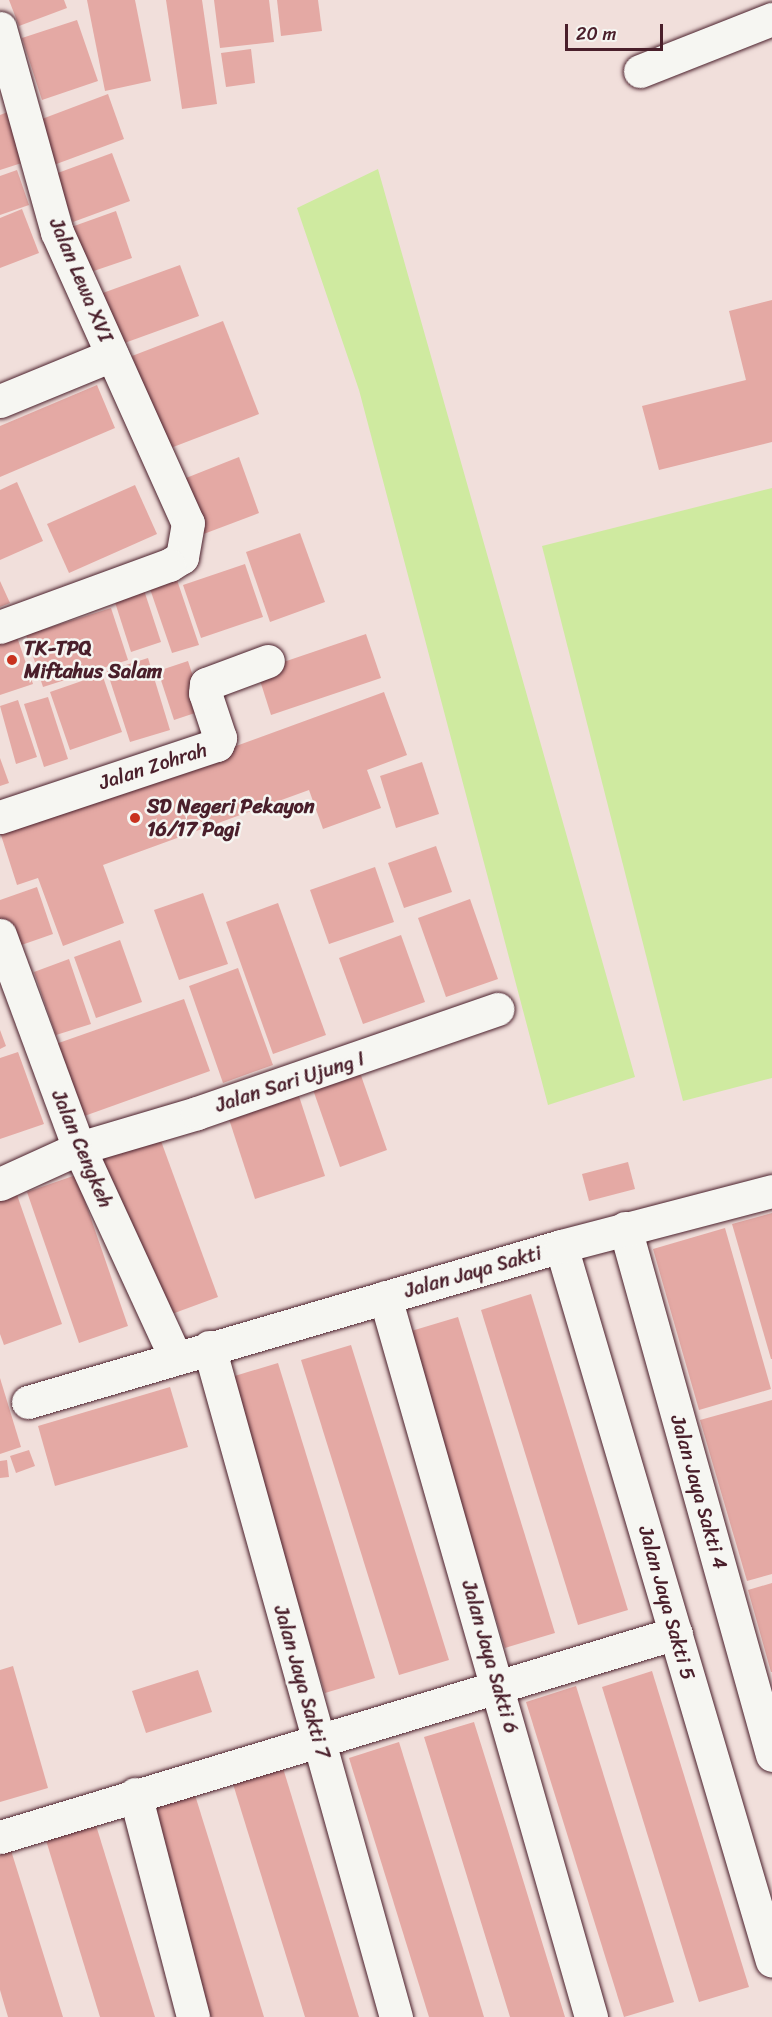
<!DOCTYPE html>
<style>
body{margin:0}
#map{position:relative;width:772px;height:2017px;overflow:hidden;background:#f1dfdb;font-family:Sriracha,sans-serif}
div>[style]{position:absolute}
.green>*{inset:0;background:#cfeaa0}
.building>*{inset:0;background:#e4a9a4}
.roads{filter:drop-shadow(0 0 2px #4a1f2b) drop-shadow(0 0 2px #4a1f2b)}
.minor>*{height:33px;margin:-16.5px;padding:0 16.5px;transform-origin:16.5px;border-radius:16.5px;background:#f6f6f2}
.dots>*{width:16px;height:16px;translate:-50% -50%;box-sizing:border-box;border:3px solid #f6f6f2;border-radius:50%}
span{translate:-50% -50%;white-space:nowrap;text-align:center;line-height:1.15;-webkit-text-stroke:5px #f6f6f2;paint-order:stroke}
.street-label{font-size:20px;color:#4a1f2b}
.poi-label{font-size:20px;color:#4a1f2b;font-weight:700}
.left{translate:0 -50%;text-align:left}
.scale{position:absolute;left:565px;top:24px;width:98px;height:27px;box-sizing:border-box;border:3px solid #4a1f2b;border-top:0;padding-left:8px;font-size:18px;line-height:21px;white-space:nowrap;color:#4a1f2b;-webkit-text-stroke:4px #f6f6f2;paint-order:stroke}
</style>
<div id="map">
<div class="green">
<i style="clip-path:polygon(378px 169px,635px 1077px,548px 1105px,359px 390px,297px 208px)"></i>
<i style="clip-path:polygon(772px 488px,772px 1078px,683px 1101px,542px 546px)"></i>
</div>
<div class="building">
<i style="clip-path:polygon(9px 0,64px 0,67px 8px,19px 26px)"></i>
<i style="clip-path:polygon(87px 0,135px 0,151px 81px,105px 91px)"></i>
<i style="clip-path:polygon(166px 0,202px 0,217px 104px,182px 109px)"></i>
<i style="clip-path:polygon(214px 0,269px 0,274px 42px,220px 48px)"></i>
<i style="clip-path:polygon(277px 0,318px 0,322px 31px,281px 36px)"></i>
<i style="clip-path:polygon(77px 20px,98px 81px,42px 100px,22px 38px)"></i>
<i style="clip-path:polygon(251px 49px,255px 83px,226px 87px,221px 53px)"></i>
<i style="clip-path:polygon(108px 94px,124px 139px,51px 166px,34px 122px)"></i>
<i style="clip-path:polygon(13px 110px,31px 160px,0 170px,0 115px)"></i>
<i style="clip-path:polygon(112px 153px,130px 201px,73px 222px,55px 174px)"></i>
<i style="clip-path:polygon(17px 170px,29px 205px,0 215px,0 176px)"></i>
<i style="clip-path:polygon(22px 209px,39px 253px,0 268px,0 218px)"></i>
<i style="clip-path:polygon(116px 211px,132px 258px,79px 276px,63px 230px)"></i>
<i style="clip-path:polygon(180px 265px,199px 316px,119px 345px,100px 294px)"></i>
<i style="clip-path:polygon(772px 300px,772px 442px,659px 470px,642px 406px,746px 380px,729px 311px)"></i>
<i style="clip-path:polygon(223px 321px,259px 414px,168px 449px,132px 356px)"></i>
<i style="clip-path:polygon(97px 385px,115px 428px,0 477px,0 426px)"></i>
<i style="clip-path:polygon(239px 457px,259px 513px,201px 535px,181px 480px)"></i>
<i style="clip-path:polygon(17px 482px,43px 541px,0 560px,0 490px)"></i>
<i style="clip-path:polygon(135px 485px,157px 534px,69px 573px,47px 524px)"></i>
<i style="clip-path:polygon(300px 533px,325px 602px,270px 622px,246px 552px)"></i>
<i style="clip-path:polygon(245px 564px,263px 617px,201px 638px,183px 585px)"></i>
<i style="clip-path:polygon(177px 580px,199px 645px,172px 653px,150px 589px)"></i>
<i style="clip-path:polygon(0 581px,10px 603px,0 607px)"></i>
<i style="clip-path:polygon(142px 584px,161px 642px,131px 652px,112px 593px)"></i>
<i style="clip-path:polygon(111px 608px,128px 660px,43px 687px,26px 635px)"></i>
<i style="clip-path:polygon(15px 631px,33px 684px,0 695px,0 636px)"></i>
<i style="clip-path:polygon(366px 634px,381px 678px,271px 715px,257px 671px)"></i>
<i style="clip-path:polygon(148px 658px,170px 730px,130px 742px,107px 671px)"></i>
<i style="clip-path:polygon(188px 661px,204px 710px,174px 720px,158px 671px)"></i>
<i style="clip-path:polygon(102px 674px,122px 732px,70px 750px,50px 692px)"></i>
<i style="clip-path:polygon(384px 692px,407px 755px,367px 770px,381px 808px,323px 829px,309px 790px,103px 865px,124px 923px,63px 946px,38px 878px,17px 885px,0 832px)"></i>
<i style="clip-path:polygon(48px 697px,68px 759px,44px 767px,24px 704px)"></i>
<i style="clip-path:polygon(18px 700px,37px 757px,16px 764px,0 706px)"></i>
<i style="clip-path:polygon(0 758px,9px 783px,0 786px)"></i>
<i style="clip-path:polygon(422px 762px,439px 814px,396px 828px,380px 776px)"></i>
<i style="clip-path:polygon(436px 846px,452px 892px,404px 908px,388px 863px)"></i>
<i style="clip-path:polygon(375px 867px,394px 922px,329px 944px,310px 890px)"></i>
<i style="clip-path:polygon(37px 887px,53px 934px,10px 949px,0 922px,0 900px)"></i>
<i style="clip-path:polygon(203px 893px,228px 964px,179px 980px,154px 910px)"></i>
<i style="clip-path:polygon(470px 899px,498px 979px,446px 997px,418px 918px)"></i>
<i style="clip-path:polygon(278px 903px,326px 1035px,273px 1054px,226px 922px)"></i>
<i style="clip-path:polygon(401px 935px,425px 1002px,363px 1024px,339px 958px)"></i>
<i style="clip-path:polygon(120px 940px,142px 1002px,96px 1018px,74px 957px)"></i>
<i style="clip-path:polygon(69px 959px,91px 1024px,56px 1035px,34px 972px)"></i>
<i style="clip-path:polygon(238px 968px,273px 1065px,223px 1083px,189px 986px)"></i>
<i style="clip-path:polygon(184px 999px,210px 1071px,76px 1119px,50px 1046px)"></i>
<i style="clip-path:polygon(0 1030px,6px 1046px,0 1049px)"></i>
<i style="clip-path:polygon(18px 1052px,44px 1124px,0 1139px,0 1058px)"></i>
<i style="clip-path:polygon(357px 1064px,387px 1150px,340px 1167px,310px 1081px)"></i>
<i style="clip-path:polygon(298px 1093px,325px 1176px,255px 1199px,228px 1116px)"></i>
<i style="clip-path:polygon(157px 1130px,218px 1297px,161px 1318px,100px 1151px)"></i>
<i style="clip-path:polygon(628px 1162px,635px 1189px,589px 1201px,582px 1174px)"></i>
<i style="clip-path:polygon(76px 1175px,128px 1326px,79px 1343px,27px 1192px)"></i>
<i style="clip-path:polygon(16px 1192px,62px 1324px,4px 1345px,0 1334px,0 1198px)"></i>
<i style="clip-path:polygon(772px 1213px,772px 1359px,771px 1359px,732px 1224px)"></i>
<i style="clip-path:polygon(725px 1228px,771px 1389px,699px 1410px,653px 1249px)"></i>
<i style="clip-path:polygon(531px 1294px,628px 1610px,578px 1625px,481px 1310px)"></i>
<i style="clip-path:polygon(458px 1317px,555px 1633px,505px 1648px,408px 1332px)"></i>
<i style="clip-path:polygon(351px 1345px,449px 1660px,399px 1675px,301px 1360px)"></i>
<i style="clip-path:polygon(278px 1363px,375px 1678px,325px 1693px,228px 1378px)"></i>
<i style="clip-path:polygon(0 1378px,21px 1447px,0 1454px)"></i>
<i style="clip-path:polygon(170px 1387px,188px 1447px,55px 1486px,38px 1426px)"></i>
<i style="clip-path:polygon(772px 1400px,772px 1574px,747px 1581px,700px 1420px)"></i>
<i style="clip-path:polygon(29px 1450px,35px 1466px,16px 1473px,10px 1456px)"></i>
<i style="clip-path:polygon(7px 1460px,9px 1477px,0 1478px,0 1461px)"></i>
<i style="clip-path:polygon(772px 1583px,772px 1672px,771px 1672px,748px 1590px)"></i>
<i style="clip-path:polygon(13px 1666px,48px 1788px,0 1802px,0 1670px)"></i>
<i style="clip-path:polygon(198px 1670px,212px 1712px,146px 1733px,132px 1691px)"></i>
<i style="clip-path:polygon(652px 1671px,749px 1987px,699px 2002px,602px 1687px)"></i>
<i style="clip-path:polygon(576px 1686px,674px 2002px,624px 2017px,526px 1702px)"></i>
<i style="clip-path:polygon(474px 1722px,508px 1831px,565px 2017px,510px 2017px,458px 1847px,424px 1737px)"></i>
<i style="clip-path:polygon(399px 1742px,462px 1945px,484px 2017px,429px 2017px,349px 1758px)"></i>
<i style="clip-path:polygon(283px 1768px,359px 2017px,305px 2017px,233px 1784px)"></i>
<i style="clip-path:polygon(195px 1795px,264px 2017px,209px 2017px,145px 1810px)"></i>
<i style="clip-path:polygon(95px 1822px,155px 2017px,100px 2017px,45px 1837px)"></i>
<i style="clip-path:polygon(9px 1844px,63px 2017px,8px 2017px,0 1990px,0 1847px)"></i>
</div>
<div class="roads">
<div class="minor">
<i style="left:0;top:28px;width:212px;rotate:74.4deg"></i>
<i style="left:57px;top:232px;width:319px;rotate:65.8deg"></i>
<i style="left:188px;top:523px;width:35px;rotate:100deg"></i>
<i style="left:182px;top:557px;width:15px;rotate:148deg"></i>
<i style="left:169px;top:565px;width:180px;rotate:159.9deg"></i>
<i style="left:640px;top:71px;width:142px;rotate:-21.5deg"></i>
<i style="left:0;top:401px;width:121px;rotate:-22.3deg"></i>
<i style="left:0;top:817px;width:229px;rotate:-18.4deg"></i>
<i style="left:217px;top:745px;width:8px;rotate:-67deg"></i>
<i style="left:220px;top:738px;width:47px;rotate:-108.4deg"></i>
<i style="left:205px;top:693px;width:9px;rotate:-84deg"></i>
<i style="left:206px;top:684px;width:66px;rotate:-20.4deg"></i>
<i style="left:0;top:935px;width:227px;rotate:69.7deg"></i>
<i style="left:79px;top:1148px;width:230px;rotate:65.3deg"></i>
<i style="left:0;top:1184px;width:87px;rotate:-24.5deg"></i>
<i style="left:79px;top:1148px;width:123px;rotate:-16.5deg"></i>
<i style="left:197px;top:1113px;width:318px;rotate:-19.1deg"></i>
<i style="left:625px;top:1228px;width:547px;rotate:74.41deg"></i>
<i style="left:561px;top:1246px;width:745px;rotate:73.56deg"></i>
<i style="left:385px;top:1297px;width:749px;rotate:74.03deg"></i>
<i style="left:209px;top:1347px;width:696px;rotate:74.41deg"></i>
<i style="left:28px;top:1402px;width:555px;rotate:-16.31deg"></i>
<i style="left:561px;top:1246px;width:218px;rotate:-14.6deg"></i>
<i style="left:135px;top:1794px;width:230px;rotate:75.4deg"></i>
<i style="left:0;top:1837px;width:706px;rotate:-16.79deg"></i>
</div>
</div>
<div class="dots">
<i style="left:12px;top:660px;background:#c8321e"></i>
<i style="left:135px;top:818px;background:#c8321e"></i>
</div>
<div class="street-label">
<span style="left:81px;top:280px;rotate:67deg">Jalan Lewa XVI</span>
<span style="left:153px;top:766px;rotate:-18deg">Jalan Zohrah</span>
<span style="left:290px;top:1082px;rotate:-18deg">Jalan Sari Ujung I</span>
<span style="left:82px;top:1149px;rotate:67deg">Jalan Cengkeh</span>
<span style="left:473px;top:1272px;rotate:-16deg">Jalan Jaya Sakti</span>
<span style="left:699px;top:1492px;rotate:74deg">Jalan Jaya Sakti 4</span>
<span style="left:667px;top:1603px;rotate:74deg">Jalan Jaya Sakti 5</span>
<span style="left:490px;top:1657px;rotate:74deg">Jalan Jaya Sakti 6</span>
<span style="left:302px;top:1682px;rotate:74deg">Jalan Jaya Sakti 7</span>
</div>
<div class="poi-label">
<span class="left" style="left:24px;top:660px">TK-TPQ<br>Miftahus Salam</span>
<span class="left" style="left:147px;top:818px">SD Negeri Pekayon<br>16/17 Pagi</span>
</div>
<div class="scale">20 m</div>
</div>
